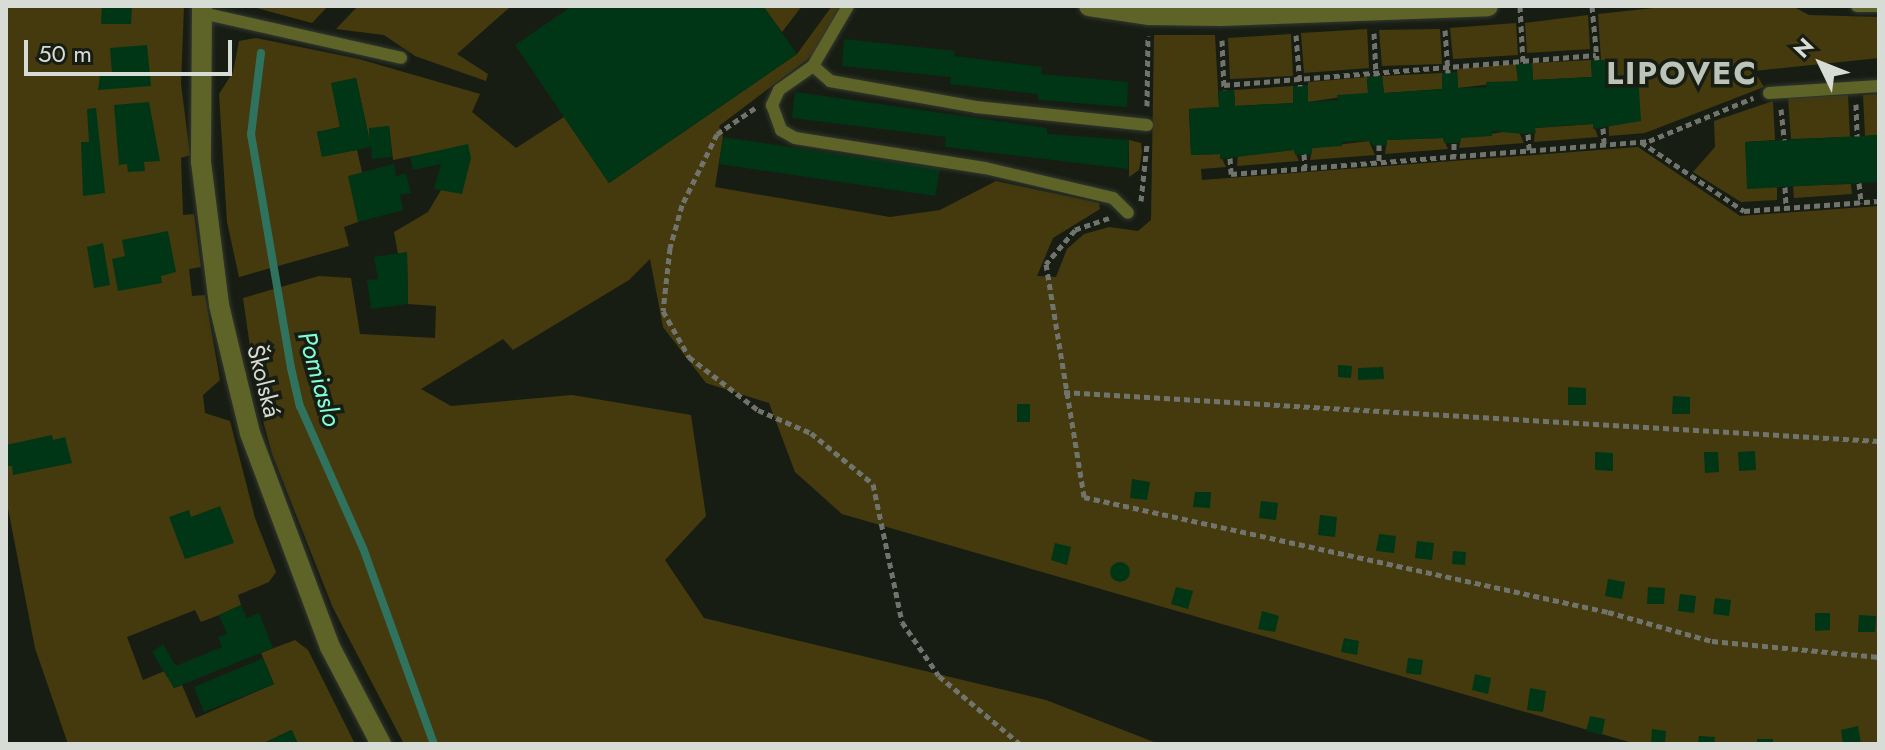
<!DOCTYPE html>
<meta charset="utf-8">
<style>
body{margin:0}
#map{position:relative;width:1885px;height:750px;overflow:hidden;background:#181d14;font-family:Jost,sans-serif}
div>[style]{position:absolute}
.green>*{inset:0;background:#443a0e}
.stream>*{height:8px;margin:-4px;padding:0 4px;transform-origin:4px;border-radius:4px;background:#2f735f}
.building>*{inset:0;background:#003516}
.round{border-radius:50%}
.path>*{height:5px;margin-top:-2.5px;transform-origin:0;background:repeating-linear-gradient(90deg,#70746c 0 6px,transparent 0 10px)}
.roads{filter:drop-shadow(0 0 2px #33382f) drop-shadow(0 0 2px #33382f)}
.service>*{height:12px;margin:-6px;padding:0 6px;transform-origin:6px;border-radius:6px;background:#5e6427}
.minor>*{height:20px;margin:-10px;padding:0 10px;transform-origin:10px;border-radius:10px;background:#5e6427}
.tertiary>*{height:20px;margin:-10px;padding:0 10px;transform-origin:10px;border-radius:10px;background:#5e6427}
span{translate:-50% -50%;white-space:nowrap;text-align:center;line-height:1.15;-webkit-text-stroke:7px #181d14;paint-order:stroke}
.street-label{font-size:24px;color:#d8dcd6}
.water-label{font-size:26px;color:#80fed8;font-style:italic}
.district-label{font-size:32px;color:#bcc3b7;font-weight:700;letter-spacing:2px}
.frame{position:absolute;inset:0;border:8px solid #d8dcd6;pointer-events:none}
.north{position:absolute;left:1781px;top:24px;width:80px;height:80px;-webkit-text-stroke:6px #181d14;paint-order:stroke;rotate:313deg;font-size:22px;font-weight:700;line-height:32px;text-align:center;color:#d8dcd6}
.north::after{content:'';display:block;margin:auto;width:28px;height:36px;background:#d8dcd6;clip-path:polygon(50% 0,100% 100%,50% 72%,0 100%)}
.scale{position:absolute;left:24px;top:40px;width:208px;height:36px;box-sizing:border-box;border:4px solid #d8dcd6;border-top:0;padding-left:10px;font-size:24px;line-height:28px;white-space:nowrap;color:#d8dcd6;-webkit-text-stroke:6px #181d14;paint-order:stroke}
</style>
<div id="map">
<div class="green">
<i style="clip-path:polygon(6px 6px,184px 6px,181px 84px,190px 155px,181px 158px,183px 215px,194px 214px,201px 267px,189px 269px,192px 296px,205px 295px,220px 380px,203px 395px,205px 413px,230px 421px,255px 518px,276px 572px,269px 582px,238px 595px,241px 605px,219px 615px,201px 622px,195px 610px,127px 637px,143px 680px,167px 670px,174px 688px,182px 685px,196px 718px,274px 684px,261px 653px,295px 640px,308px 650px,355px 744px,298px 744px,291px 730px,262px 744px,68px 744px,35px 648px,6px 498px)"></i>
<i style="clip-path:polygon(249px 6px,328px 6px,312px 23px)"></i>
<i style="clip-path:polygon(358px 6px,511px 6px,457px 54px,488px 74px,486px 81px,415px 56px,384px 35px,336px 29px)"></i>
<i style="clip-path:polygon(763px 6px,802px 6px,782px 32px)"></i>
<i style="clip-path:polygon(832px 6px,840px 6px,813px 55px,719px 126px,723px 137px,715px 187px,890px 217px,940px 210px,996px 181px,1099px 203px,1100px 209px,1053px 238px,1037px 276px,1056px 277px,1067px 249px,1084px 234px,1109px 227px,1138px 231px,1151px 220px,1154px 35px,1215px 35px,1219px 107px,1189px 109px,1191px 155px,1220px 154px,1226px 167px,1201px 169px,1202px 180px,1638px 147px,1740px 216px,1879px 206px,1879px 744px,1636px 744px,842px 514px,795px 472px,769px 403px,706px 383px,663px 327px,650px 259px,629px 280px,513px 350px,503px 339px,421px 389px,451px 406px,572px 395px,691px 415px,706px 516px,665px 560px,704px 618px,1046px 700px,1159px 744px,404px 744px,333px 608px,272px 454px,258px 402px,243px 298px,319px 276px,351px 278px,360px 334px,435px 338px,436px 306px,408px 304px,407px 253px,398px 254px,394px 232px,428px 212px,468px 145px,393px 160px,389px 126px,369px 129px,371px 147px,356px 78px,332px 83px,340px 127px,317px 132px,322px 156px,357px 150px,362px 172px,358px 222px,344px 227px,349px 246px,239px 277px,227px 222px,219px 94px,233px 72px,239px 41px,256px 38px,359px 59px,480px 94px,472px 112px,516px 148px,564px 117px,609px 183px,797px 54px)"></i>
<i style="clip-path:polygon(1672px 6px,1792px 6px,1809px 15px,1879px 17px,1879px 58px,1754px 71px,1764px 87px,1645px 133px,1609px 136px,1606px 60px,1601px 60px,1598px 14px)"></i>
<i style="clip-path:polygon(1588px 15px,1590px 49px,1527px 53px,1525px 23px)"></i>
<i style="clip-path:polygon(1516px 23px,1518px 55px,1453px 59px,1450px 28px)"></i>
<i style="clip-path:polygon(1367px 29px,1369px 68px,1304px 73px,1301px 33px)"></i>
<i style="clip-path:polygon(1440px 29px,1442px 64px,1382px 66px,1379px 30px)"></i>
<i style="clip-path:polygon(1291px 34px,1293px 76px,1230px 79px,1228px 38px)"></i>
<i style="clip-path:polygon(1591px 60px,1592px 77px,1533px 80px,1532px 63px)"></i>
<i style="clip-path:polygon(1516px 64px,1518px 81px,1458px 88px,1457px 69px)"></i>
<i style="clip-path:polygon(1442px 73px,1442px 89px,1384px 93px,1382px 76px)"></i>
<i style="clip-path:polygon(1367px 77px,1368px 93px,1308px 102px,1308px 82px)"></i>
<i style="clip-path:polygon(1293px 86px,1293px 103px,1235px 106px,1234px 90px)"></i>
<i style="clip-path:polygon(1879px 94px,1879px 135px,1865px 136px,1863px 95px)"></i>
<i style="clip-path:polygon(1848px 95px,1850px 137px,1791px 139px,1788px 98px)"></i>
<i style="clip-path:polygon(1773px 101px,1775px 140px,1745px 142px,1777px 187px,1777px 200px,1741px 202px,1693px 172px,1715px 147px,1714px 121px)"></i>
<i style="clip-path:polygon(1593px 124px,1598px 137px,1534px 142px,1535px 128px)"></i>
<i style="clip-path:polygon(1518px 130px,1524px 143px,1459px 148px,1461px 138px)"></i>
<i style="clip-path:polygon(1443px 138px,1448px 149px,1385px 154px,1387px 140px)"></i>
<i style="clip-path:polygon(1129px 140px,1141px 143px,1142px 152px,1139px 170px,1129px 177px)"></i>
<i style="clip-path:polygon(1369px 141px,1375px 155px,1310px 160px,1312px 148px)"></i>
<i style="clip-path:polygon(1294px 150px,1299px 161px,1237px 166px,1238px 153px)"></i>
<i style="clip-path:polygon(1851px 184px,1852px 194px,1794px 198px,1793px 186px)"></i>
</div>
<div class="stream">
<i style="left:261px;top:53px;width:82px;rotate:97deg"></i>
<i style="left:251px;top:134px;width:237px;rotate:80.3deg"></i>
<i style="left:291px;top:368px;width:39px;rotate:77deg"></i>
<i style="left:300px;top:406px;width:155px;rotate:66.1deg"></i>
<i style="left:363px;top:548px;width:208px;rotate:70.1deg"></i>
</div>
<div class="building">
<i style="clip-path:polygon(102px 6px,132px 6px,131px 24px,101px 24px)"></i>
<i style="clip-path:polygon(572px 6px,763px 6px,797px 54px,609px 183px,515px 45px)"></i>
<i style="clip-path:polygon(844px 39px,955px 51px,954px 56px,1042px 67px,1041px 74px,1128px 82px,1127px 107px,1038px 100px,1038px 94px,950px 84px,951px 77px,842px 66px)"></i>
<i style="clip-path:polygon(147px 45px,151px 86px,98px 90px,100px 75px,112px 74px,110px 48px)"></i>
<i style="clip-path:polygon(1591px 60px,1606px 60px,1607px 76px,1638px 74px,1641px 121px,1593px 129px,1593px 124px,1535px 128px,1536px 133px,1523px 134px,1492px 131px,1492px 136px,1461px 138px,1459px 143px,1444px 143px,1443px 138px,1387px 140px,1387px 145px,1374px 146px,1369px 141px,1342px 142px,1342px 146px,1312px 148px,1312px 154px,1295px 155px,1294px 150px,1220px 159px,1220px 154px,1191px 155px,1189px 109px,1219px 107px,1218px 91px,1234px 90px,1235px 106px,1293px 103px,1293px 86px,1308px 85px,1308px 102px,1338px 100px,1337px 95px,1368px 93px,1367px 77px,1382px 76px,1384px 93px,1442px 89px,1442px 73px,1457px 72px,1458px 88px,1487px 87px,1486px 82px,1518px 81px,1516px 64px,1532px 63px,1533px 80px,1592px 77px)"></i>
<i style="clip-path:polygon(356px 78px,370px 142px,369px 128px,389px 126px,392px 157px,372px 159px,371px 147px,322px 157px,317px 132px,340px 127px,331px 83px)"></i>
<i style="clip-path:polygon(795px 92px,1047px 128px,1047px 134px,1129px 140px,1128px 169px,945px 147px,946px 137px,792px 118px)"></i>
<i style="clip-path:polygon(149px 102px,160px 161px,144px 162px,145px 171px,128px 172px,127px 164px,119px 165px,114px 105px)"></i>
<i style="clip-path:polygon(96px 108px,105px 193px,83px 196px,81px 142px,89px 142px,87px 109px)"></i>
<i style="clip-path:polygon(1879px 135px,1879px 182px,1747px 189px,1745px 142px)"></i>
<i style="clip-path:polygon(723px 137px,940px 169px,935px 196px,719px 164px)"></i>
<i style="clip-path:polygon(468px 144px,471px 158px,462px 194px,434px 189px,441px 164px,413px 170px,410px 157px)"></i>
<i style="clip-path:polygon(394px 164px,396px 176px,406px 173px,411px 193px,400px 195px,403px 210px,358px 222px,348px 176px)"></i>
<i style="clip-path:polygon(168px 231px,176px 272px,161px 276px,162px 283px,118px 291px,112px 259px,125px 256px,122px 240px)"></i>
<i style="clip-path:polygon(103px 243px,110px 285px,94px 288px,87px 247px)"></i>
<i style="clip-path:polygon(407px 252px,408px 304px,371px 309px,367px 280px,378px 279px,374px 257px)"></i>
<i style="clip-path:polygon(1338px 365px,1352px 366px,1351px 378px,1338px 377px)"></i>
<i style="clip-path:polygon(1383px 367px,1384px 379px,1358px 380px,1358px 368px)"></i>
<i style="clip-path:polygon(1568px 387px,1586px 388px,1586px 405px,1568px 405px)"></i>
<i style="clip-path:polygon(1673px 396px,1690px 397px,1690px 414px,1672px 414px)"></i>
<i style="clip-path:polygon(1017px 404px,1030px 404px,1030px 422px,1017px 422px)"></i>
<i style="clip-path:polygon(52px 435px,53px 440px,65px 437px,72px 463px,13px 475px,12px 466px,6px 466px,6px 445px)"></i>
<i style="clip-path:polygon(1755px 451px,1756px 470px,1739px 471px,1738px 452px)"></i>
<i style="clip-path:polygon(1595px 452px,1613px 453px,1613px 471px,1595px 470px)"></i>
<i style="clip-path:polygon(1704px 452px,1718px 452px,1719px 472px,1705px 473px)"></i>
<i style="clip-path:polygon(1132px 479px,1150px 482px,1147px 500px,1130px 498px)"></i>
<i style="clip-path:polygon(1195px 492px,1211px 492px,1210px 508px,1193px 507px)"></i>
<i style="clip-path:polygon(1261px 501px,1278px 503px,1276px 520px,1259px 518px)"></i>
<i style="clip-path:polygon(220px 506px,234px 543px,185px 559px,169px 517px,189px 510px,191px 517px)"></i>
<i style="clip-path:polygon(1320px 515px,1337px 517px,1335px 537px,1318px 535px)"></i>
<i style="clip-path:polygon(1379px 534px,1396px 536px,1394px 553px,1376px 551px)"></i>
<i style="clip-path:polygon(1417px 541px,1434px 543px,1432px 560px,1415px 558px)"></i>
<i style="clip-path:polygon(1055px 543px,1071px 547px,1067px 565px,1051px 560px)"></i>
<i style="clip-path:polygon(1453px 551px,1466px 552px,1465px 565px,1452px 564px)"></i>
<i class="round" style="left:1110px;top:562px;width:20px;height:20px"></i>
<i style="clip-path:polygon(1608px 579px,1625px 582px,1622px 599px,1605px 596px)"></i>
<i style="clip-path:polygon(1176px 587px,1193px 591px,1188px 609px,1171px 604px)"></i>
<i style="clip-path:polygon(1648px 587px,1665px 588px,1664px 604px,1647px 604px)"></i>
<i style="clip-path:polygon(1680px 594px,1696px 596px,1694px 613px,1678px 611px)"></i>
<i style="clip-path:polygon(1715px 598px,1731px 600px,1729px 616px,1713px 614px)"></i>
<i style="clip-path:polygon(241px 605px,247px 618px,259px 613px,273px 648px,174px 688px,152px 652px,163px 644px,176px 666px,222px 647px,218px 637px,227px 634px,219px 615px)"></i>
<i style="clip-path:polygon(1262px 611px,1279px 616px,1275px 632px,1258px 629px)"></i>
<i style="clip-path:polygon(1815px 613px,1830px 613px,1830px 630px,1815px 631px)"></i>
<i style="clip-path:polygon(1859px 615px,1876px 616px,1875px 632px,1858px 632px)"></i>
<i style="clip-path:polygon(1344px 638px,1359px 641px,1357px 655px,1341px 652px)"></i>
<i style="clip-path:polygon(263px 658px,274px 684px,204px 712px,194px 687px)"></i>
<i style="clip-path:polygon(1408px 658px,1423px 660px,1421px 675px,1406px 673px)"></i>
<i style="clip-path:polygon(1475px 674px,1491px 678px,1488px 694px,1472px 690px)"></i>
<i style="clip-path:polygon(1530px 688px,1546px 691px,1543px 712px,1527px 710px)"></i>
<i style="clip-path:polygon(1590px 716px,1605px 719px,1602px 735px,1586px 731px)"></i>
<i style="clip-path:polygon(1858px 726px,1861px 744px,1843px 744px,1841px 730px)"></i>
<i style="clip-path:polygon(1652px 729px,1666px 731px,1665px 743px,1651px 743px)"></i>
<i style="clip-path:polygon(292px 730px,298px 744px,262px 744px)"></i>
<i style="clip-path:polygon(1699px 736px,1715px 737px,1714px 744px,1698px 744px)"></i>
<i style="clip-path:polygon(1757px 739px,1773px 739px,1773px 744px,1757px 744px)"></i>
</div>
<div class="path">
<i style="left:1520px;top:6px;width:57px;rotate:87deg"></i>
<i style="left:1592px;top:6px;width:54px;rotate:84.7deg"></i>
<i style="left:1445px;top:30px;width:43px;rotate:86deg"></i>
<i style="left:1374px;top:33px;width:43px;rotate:87.3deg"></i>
<i style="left:1296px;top:35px;width:51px;rotate:85.5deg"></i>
<i style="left:1222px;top:40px;width:50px;rotate:87.7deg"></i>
<i style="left:1224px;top:85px;width:373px;rotate:-4.6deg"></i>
<i style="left:1856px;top:104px;width:32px;rotate:88deg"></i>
<i style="left:1147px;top:106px;width:70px;rotate:-89.2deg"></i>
<i style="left:755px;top:108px;width:46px;rotate:145.6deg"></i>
<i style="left:717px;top:134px;width:79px;rotate:116.2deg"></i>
<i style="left:682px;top:205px;width:45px;rotate:105.6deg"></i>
<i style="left:670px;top:248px;width:63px;rotate:96.3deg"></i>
<i style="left:663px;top:311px;width:53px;rotate:60.5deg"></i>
<i style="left:689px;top:357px;width:87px;rotate:37.5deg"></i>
<i style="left:758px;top:410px;width:58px;rotate:23.5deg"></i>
<i style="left:811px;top:433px;width:80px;rotate:39.4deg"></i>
<i style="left:873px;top:484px;width:141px;rotate:78.1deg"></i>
<i style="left:902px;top:622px;width:65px;rotate:55.6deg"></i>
<i style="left:939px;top:676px;width:106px;rotate:40deg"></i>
<i style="left:1781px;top:109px;width:31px;rotate:84deg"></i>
<i style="left:1603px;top:128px;width:16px;rotate:86deg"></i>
<i style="left:1528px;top:134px;width:16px;rotate:86deg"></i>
<i style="left:1641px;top:142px;width:124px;rotate:33.8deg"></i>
<i style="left:1744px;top:211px;width:135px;rotate:-4.2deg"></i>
<i style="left:1454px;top:143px;width:13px;rotate:90deg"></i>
<i style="left:1379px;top:145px;width:17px;rotate:90deg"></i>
<i style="left:1304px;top:154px;width:14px;rotate:86deg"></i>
<i style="left:1230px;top:158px;width:16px;rotate:86deg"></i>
<i style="left:1231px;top:174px;width:419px;rotate:-4.5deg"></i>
<i style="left:1649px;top:141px;width:113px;rotate:-22.5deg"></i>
<i style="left:1859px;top:183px;width:20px;rotate:84deg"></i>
<i style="left:1785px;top:187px;width:21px;rotate:87deg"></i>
<i style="left:1141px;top:201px;width:57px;rotate:-84deg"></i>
<i style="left:1109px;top:218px;width:36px;rotate:161deg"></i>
<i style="left:1075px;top:230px;width:45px;rotate:130.5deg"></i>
<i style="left:1046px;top:264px;width:236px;rotate:80.7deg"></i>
<i style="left:1084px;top:497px;width:536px;rotate:12.38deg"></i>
<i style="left:1608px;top:612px;width:108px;rotate:15.6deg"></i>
<i style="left:1712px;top:641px;width:168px;rotate:5.5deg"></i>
<i style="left:1064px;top:392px;width:816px;rotate:3.44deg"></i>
</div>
<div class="roads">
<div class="service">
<i style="left:848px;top:6px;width:69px;rotate:120.3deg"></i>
<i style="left:813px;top:66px;width:42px;rotate:144.8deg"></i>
<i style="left:779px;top:90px;width:17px;rotate:115deg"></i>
<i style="left:772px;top:105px;width:27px;rotate:70deg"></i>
<i style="left:781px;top:130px;width:16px;rotate:30deg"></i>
<i style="left:795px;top:138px;width:192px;rotate:9deg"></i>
<i style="left:985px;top:168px;width:131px;rotate:13.2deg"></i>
<i style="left:1113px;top:198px;width:21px;rotate:45deg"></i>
<i style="left:1857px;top:6px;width:22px"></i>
<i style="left:202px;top:13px;width:204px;rotate:12.7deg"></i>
<i style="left:813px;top:66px;width:23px;rotate:41deg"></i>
<i style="left:830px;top:81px;width:148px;rotate:10.1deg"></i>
<i style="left:976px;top:107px;width:172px;rotate:6deg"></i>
<i style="left:1769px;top:93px;width:110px;rotate:-3.6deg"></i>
</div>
<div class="minor">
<i style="left:1089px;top:6px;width:61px;rotate:8.5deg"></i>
<i style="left:1149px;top:15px;width:72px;rotate:0.8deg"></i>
<i style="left:1221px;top:16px;width:267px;rotate:-2.1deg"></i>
</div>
<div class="tertiary">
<i style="left:202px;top:6px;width:156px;rotate:90.4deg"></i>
<i style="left:201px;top:162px;width:144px;rotate:82.8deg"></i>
<i style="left:219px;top:305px;width:73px;rotate:76.5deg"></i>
<i style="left:236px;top:376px;width:59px;rotate:76.2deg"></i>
<i style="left:250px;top:433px;width:228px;rotate:69.5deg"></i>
<i style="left:330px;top:647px;width:110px;rotate:62.3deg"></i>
</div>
</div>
<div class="street-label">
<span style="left:264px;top:381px;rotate:76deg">Školská</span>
</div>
<div class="water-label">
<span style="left:319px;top:379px;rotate:74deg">Pomiaslo</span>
</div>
<div class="district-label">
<span style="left:1682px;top:73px">LIPOVEC</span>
</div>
<div class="frame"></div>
<div class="north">N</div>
<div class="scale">50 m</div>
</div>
